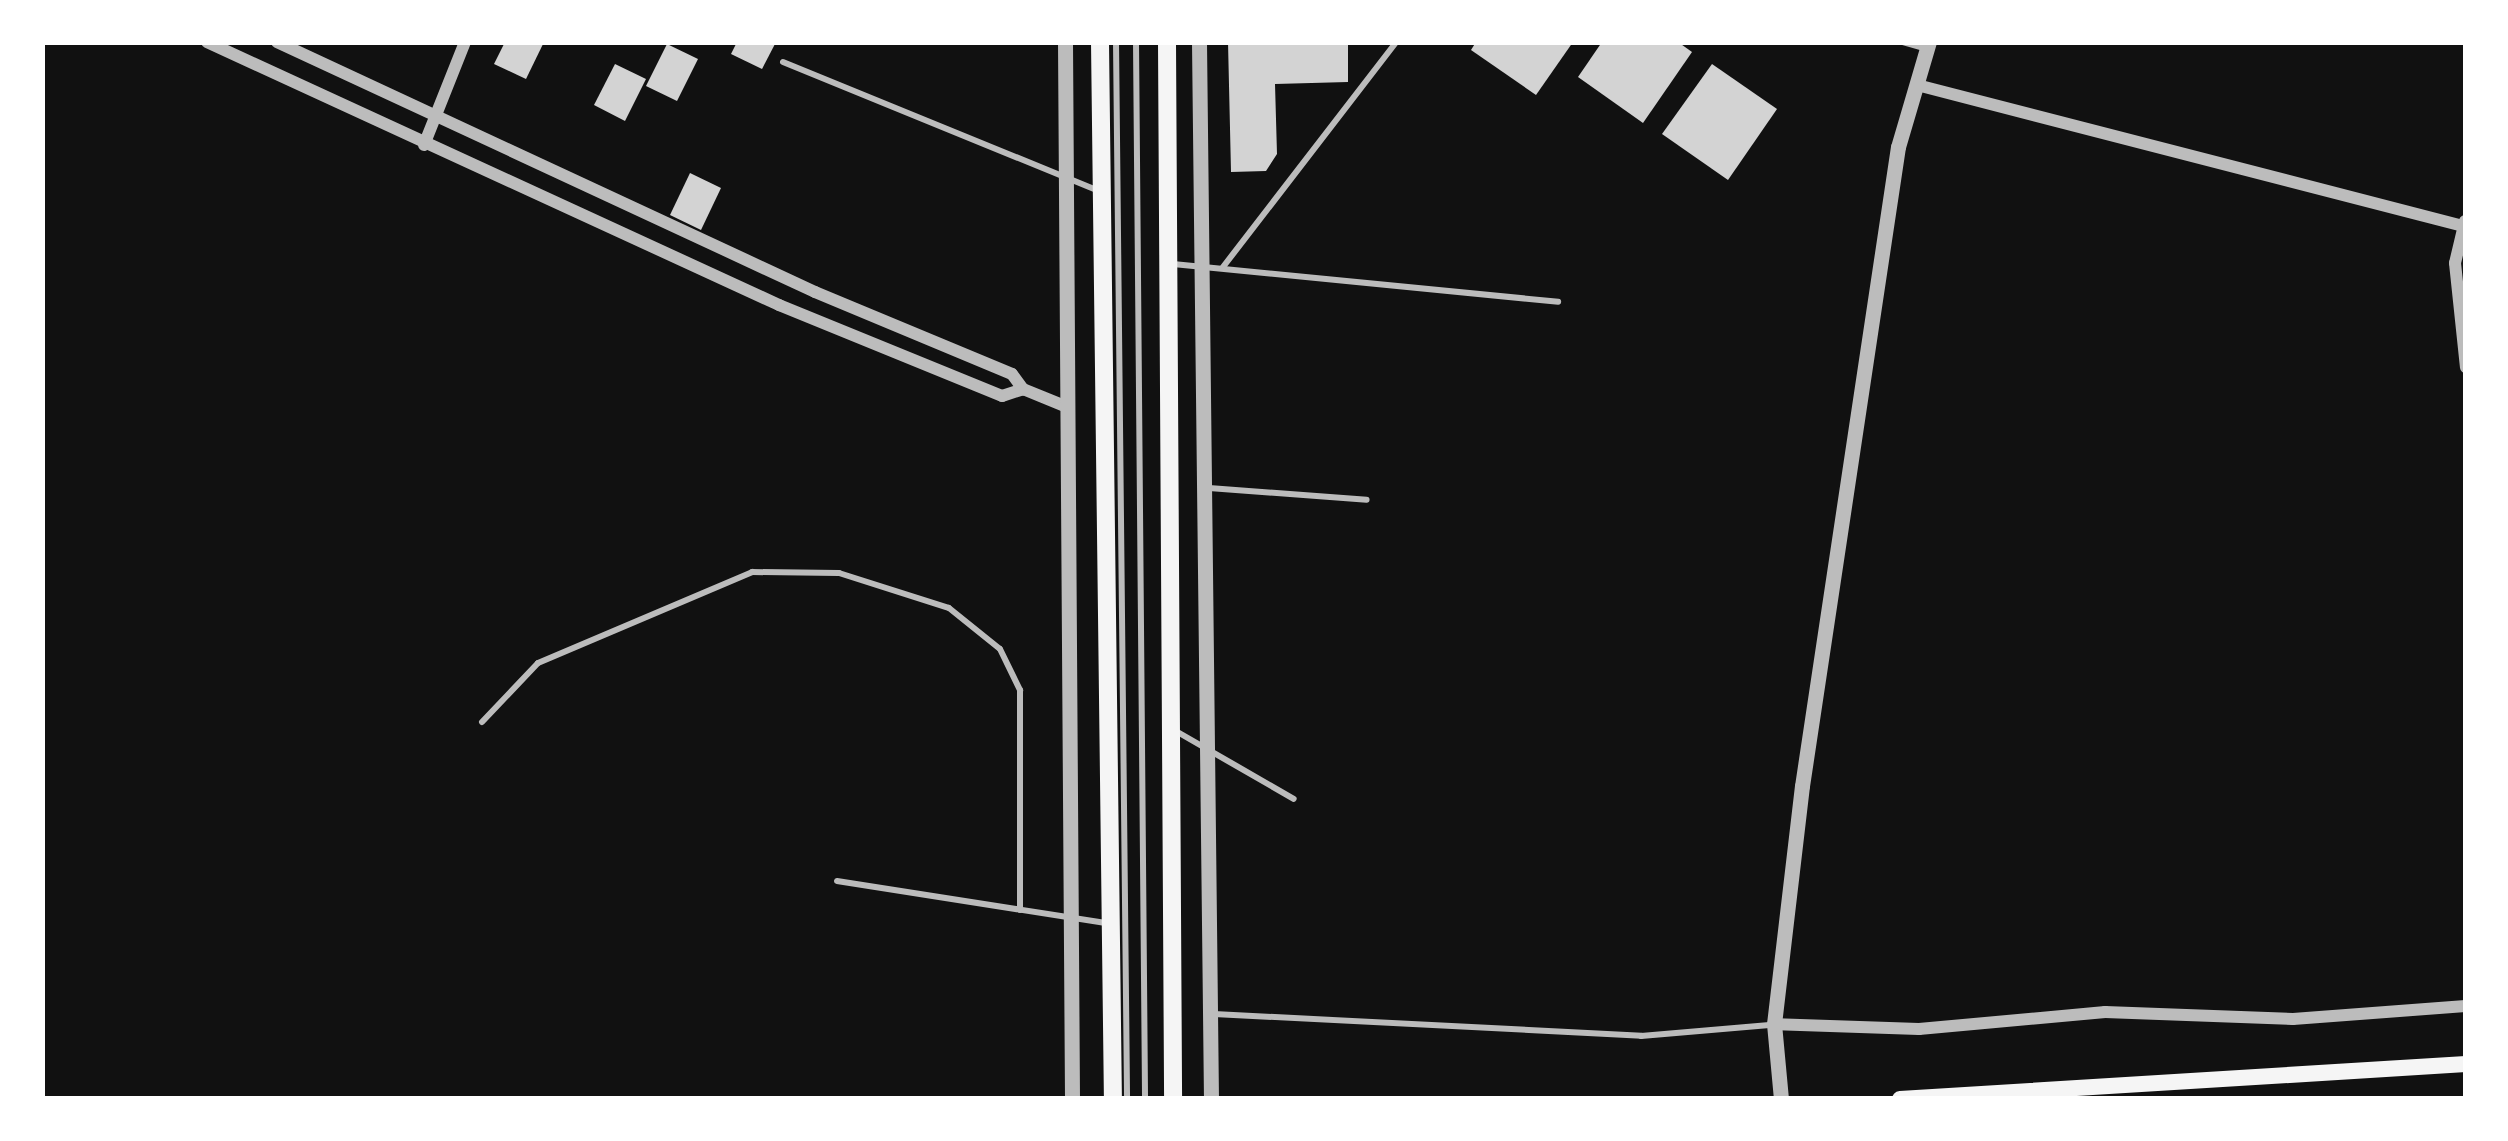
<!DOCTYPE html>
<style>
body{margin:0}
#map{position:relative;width:2508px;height:1141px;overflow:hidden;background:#111;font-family:Cabin,sans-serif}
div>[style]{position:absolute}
.building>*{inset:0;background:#d3d3d3}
.service>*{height:6px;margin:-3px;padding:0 3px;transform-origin:3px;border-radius:3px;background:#bcbcbc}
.minor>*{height:12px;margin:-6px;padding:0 6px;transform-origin:6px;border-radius:6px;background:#bcbcbc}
.tertiary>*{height:15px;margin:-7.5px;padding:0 7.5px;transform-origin:7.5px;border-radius:7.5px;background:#bcbcbc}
.secondary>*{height:16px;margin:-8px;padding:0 8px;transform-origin:8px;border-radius:8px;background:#f5f5f5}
.primary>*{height:18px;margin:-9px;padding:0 9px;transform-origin:9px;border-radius:9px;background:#f5f5f5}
span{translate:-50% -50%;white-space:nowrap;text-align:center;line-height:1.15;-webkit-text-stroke:9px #fff;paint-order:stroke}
.frame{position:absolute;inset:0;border:45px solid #fff;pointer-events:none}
</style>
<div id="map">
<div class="building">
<i style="clip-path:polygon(505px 42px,544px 42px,526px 79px,494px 64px)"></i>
<i style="clip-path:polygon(737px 42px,776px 42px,762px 69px,731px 54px)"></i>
<i style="clip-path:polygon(1228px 42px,1348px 42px,1348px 82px,1275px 84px,1277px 154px,1266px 171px,1231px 172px)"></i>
<i style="clip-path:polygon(1476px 42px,1573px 42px,1536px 95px,1471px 50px)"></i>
<i style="clip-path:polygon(1602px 42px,1678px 42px,1692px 52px,1643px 123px,1578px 77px)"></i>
<i style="clip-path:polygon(667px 44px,698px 59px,677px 101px,646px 86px)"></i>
<i style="clip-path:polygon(615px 64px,646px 79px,625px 121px,594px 105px)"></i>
<i style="clip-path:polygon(1712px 64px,1777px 109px,1728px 180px,1662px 134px)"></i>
<i style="clip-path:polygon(690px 173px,721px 188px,701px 230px,670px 215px)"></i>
</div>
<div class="service">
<i style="left:1116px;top:42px;width:1057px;rotate:89.4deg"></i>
<i style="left:1136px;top:42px;width:1057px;rotate:89.51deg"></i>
<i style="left:1903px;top:42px;width:22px;rotate:16deg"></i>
<i style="left:783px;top:62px;width:338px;rotate:22.2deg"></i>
<i style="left:1173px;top:264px;width:387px;rotate:5.6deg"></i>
<i style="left:1223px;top:267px;width:284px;rotate:-52.4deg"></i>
<i style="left:1209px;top:488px;width:158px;rotate:4.3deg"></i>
<i style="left:482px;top:722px;width:81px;rotate:-46.5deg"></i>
<i style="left:538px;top:663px;width:233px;rotate:-23deg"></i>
<i style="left:752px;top:572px;width:87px;rotate:0.7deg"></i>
<i style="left:839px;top:573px;width:115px;rotate:17.7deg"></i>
<i style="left:949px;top:608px;width:65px;rotate:38.8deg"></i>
<i style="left:1000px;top:649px;width:46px;rotate:64deg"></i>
<i style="left:1020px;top:690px;width:220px;rotate:90deg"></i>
<i style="left:1174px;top:730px;width:138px;rotate:29.9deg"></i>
<i style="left:837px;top:881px;width:272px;rotate:8.9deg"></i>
<i style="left:1214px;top:1014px;width:428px;rotate:2.9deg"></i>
<i style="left:1641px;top:1036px;width:129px;rotate:-4.9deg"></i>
</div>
<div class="minor">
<i style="left:207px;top:42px;width:630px;rotate:24.69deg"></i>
<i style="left:779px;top:305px;width:241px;rotate:22.2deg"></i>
<i style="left:1002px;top:396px;width:22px;rotate:-18deg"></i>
<i style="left:277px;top:42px;width:593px;rotate:24.92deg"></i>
<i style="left:815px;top:292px;width:213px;rotate:22.6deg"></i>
<i style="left:1012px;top:374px;width:19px;rotate:54deg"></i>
<i style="left:1023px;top:389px;width:48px;rotate:22.2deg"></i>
<i style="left:1917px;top:85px;width:564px;rotate:14.48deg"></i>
<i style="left:424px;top:145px;width:111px;rotate:-68.3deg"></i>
<i style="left:2465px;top:221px;width:43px;rotate:103.4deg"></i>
<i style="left:2455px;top:263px;width:105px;rotate:84deg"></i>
<i style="left:1774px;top:1024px;width:145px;rotate:2deg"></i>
<i style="left:1919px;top:1029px;width:187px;rotate:-5.2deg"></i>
<i style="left:2105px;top:1012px;width:188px;rotate:2.1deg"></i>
<i style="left:2293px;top:1019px;width:173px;rotate:-4.3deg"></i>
</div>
<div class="tertiary">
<i style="left:1065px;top:42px;width:1057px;rotate:89.62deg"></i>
<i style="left:1199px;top:42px;width:1057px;rotate:89.35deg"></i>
<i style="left:1781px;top:1099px;width:75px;rotate:-95.3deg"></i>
<i style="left:1774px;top:1024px;width:240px;rotate:-83.3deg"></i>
<i style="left:1802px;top:786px;width:646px;rotate:-81.46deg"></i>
<i style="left:1898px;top:147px;width:109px;rotate:-73.6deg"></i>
</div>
<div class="secondary">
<i style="left:1900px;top:1099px;width:567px;rotate:-3.54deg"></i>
</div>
<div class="primary">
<i style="left:1100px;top:42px;width:1057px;rotate:89.3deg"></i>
<i style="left:1167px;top:42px;width:1057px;rotate:89.67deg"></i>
</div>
<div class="frame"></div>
</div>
